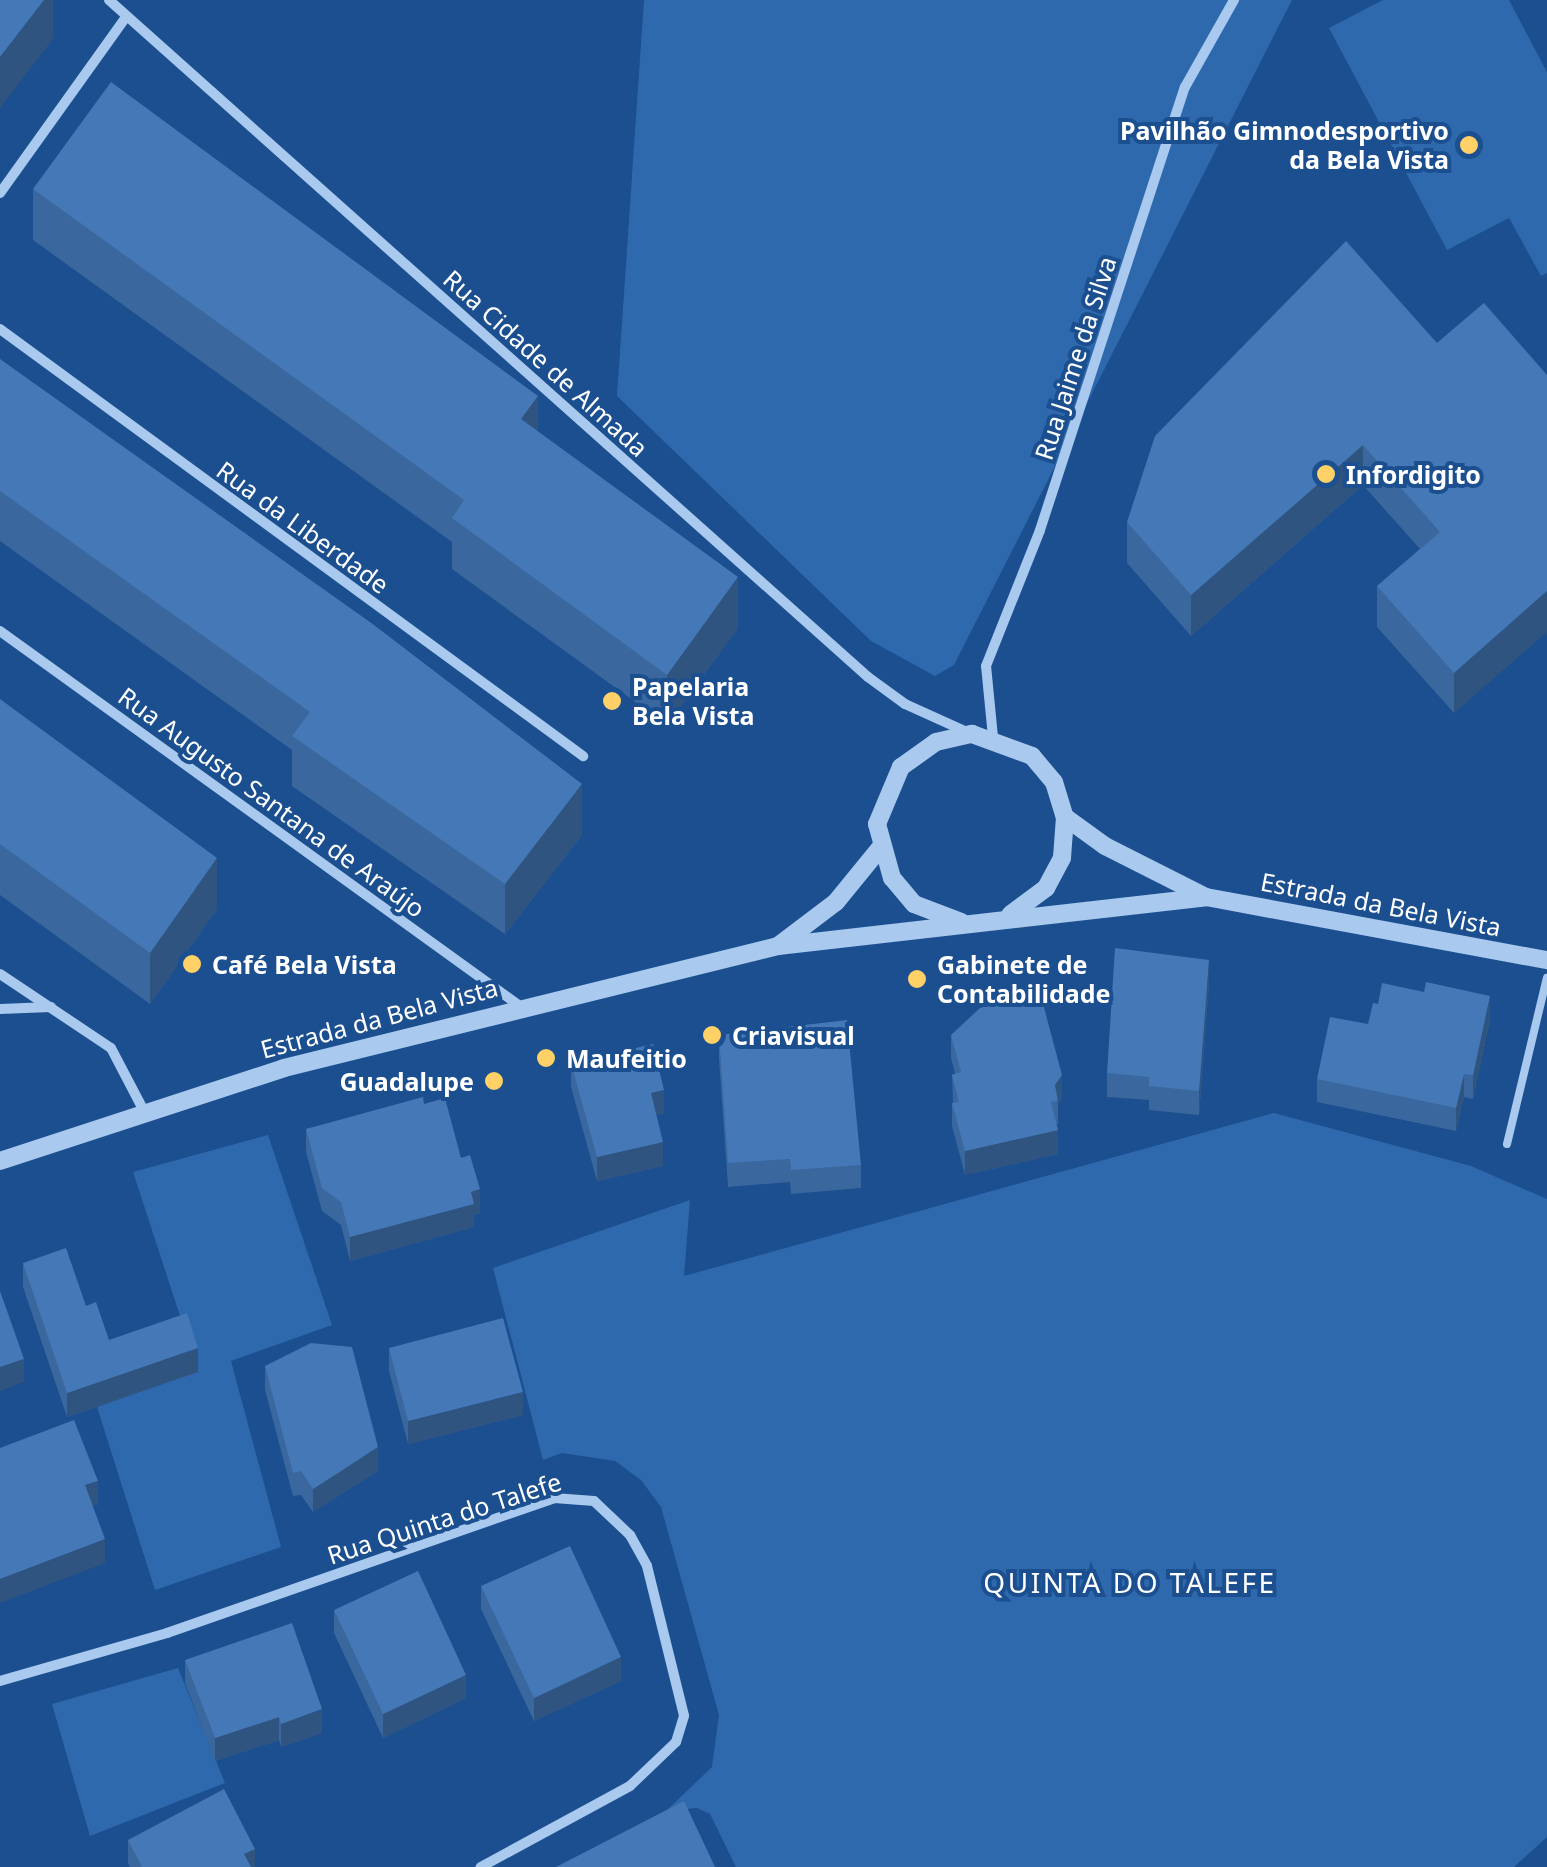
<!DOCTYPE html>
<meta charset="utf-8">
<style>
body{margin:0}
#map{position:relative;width:1547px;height:1867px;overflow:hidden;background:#1b4f8f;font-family:"Noto Sans",sans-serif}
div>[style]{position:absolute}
.green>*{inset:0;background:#2e69ad}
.service>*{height:8px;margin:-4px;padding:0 4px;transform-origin:4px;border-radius:4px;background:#a9c9ee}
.minor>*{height:10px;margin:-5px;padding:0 5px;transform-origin:5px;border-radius:5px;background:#a9c9ee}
.tertiary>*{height:18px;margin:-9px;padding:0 9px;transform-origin:9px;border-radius:9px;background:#a9c9ee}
.wall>*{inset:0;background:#3a679d}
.shaded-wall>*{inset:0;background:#305480}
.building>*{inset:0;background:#4478b7}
.dots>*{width:28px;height:28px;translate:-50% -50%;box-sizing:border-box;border:5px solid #1b4f8f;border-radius:50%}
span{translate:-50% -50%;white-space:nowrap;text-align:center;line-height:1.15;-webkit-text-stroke:8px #1b4f8f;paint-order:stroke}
.poi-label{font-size:25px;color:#fff;font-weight:700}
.right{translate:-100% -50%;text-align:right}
.left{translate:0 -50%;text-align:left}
.street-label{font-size:25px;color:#fff}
.neighbourhood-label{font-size:28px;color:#fff;letter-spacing:2.5px}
</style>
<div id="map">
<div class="green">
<i style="clip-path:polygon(644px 0,1292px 0,954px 665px,935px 676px,871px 641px,617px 396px)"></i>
<i style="clip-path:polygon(1383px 0,1509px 0,1547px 72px,1547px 273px,1541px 276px,1509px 218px,1447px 250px,1329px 28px)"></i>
<i style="clip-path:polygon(1274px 1113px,1471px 1166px,1547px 1199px,1547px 1837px,1514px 1867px,736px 1867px,710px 1814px,697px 1808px,666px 1811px,712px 1767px,719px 1715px,661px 1507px,641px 1480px,615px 1461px,562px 1453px,543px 1460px,493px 1268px,690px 1200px,684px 1276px)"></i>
<i style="clip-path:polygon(268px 1135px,332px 1325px,231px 1361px,281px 1547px,155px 1590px,97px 1407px,198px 1371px,133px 1172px)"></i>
<i style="clip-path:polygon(178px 1668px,225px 1783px,90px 1836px,52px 1704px)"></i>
</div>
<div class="service">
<i style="left:1507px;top:1144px;width:171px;rotate:-76.5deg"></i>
</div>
<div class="minor">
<i style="left:109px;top:0;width:1017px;rotate:41.73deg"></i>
<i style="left:868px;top:677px;width:46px;rotate:36.1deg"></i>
<i style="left:905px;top:704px;width:68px;rotate:24.3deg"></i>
<i style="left:0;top:193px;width:216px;rotate:-54.4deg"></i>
<i style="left:0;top:329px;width:723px;rotate:36.22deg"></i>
<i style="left:0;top:631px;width:641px;rotate:35.8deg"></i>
<i style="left:993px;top:737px;width:71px;rotate:-95.6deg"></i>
<i style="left:986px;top:666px;width:146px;rotate:-68.3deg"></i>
<i style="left:1040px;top:530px;width:466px;rotate:-71.9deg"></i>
<i style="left:1185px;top:87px;width:100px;rotate:-60.6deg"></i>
<i style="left:0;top:974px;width:133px;rotate:33.7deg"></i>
<i style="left:111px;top:1048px;width:71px;rotate:62.4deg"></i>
<i style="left:0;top:1009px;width:51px;rotate:-2.2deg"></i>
<i style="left:0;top:1681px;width:174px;rotate:-16deg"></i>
<i style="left:167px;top:1633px;width:410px;rotate:-19.2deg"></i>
<i style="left:554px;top:1498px;width:40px;rotate:4.3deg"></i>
<i style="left:594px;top:1501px;width:50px;rotate:43.4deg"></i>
<i style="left:630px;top:1535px;width:35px;rotate:61deg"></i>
<i style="left:647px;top:1566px;width:154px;rotate:76.1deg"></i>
<i style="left:684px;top:1716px;width:27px;rotate:107deg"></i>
<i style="left:676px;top:1742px;width:64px;rotate:136.3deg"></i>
<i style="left:630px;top:1786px;width:170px;rotate:151.5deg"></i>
</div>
<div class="tertiary">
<i style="left:1065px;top:817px;width:49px;rotate:35.9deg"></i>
<i style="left:1105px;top:846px;width:113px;rotate:26.8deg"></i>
<i style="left:1206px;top:897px;width:347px;rotate:10.5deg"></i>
<i style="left:961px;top:922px;width:50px;rotate:-159deg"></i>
<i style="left:914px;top:904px;width:34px;rotate:-130deg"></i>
<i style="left:892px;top:878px;width:56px;rotate:-105.5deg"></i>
<i style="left:877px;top:824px;width:62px;rotate:-67.2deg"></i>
<i style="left:901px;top:767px;width:43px;rotate:-35.5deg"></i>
<i style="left:936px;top:742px;width:37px;rotate:-13deg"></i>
<i style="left:972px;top:734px;width:64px;rotate:20.1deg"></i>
<i style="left:1032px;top:756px;width:34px;rotate:50deg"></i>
<i style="left:1054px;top:782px;width:37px;rotate:73deg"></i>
<i style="left:1065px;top:817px;width:41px;rotate:94.2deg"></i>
<i style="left:1062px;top:858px;width:34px;rotate:118deg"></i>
<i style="left:1046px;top:888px;width:44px;rotate:143.4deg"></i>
<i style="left:778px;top:946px;width:73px;rotate:-37.2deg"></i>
<i style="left:836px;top:902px;width:70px;rotate:-50.8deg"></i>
<i style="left:0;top:1161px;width:299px;rotate:-18.1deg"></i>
<i style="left:284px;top:1068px;width:509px;rotate:-13.87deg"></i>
<i style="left:778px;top:946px;width:431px;rotate:-6.5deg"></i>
</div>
<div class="wall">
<i style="clip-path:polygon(33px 189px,538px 432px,738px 628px,667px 725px,452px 569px,452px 542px,33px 240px)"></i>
<i style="clip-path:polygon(1484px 303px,1454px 713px,1377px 627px,1377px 586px,1420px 549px,1363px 485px,1191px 636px,1127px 563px,1127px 522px,1437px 343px)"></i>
<i style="clip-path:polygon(0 359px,582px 835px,505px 934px,292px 786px,292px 750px,0 541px)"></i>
<i style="clip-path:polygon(0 699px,217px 909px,150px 1004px,0 895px)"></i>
<i style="clip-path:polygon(1209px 984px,1199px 1115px,1149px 1110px,1149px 1100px,1107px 1097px,1107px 1073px)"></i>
<i style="clip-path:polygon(1490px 1020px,1473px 1099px,1464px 1097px,1456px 1131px,1317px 1102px,1317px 1079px,1368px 1024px)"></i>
<i style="clip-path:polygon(719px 1035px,861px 1165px,861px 1188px,791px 1194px,790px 1182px,728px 1187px,719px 1059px)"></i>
<i style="clip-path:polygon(951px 1035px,1062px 1099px,1058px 1104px,1058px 1124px,1057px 1124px,1058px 1154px,965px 1175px,952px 1126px,952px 1103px,953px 1103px,952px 1075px,955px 1073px,951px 1058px)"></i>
<i style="clip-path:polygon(571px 1063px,664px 1113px,656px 1115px,663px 1166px,597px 1181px,571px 1087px)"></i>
<i style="clip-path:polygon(424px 1104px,461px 1158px,480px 1213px,474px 1215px,474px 1227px,350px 1261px,341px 1225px,322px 1211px,306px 1152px,306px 1129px)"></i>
<i style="clip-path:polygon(23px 1263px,86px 1306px,109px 1340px,198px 1372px,67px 1417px,23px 1287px)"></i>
<i style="clip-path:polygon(389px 1348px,523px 1415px,408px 1444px,389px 1371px)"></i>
<i style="clip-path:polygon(265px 1366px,378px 1471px,313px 1512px,301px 1495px,293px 1496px,265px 1390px)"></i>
<i style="clip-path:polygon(481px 1586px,621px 1681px,534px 1721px,481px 1609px)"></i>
<i style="clip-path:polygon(334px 1610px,466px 1698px,383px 1738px,334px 1633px)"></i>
<i style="clip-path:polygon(185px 1660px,322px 1733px,281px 1747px,279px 1740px,215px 1761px,185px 1683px)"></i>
<i style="clip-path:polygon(128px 1840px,255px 1867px,130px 1867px,128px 1863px)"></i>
</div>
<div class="shaded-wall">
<i style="clip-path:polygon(44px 0,53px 0,53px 39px,0 108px,0 57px)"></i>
<i style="clip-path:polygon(538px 396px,538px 446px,521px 419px)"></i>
<i style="clip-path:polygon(1363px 445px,1363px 485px,1191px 636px,1191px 595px)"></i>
<i style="clip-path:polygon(738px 577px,738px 628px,667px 725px,667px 675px)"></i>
<i style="clip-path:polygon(1547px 591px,1547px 632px,1454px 713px,1454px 673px)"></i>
<i style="clip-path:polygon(582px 784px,582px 835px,505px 934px,505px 884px)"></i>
<i style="clip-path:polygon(217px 858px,217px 909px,150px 1004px,150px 953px)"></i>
<i style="clip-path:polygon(1209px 960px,1209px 984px,1199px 1115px,1199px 1091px)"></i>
<i style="clip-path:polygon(1490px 996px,1490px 1020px,1473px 1099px,1473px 1075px)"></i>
<i style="clip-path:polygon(1464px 1074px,1464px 1097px,1456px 1131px,1456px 1108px)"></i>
<i style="clip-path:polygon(1062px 1075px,1062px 1099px,1058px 1104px,1055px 1085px)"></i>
<i style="clip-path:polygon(664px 1090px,664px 1113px,651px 1117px,651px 1093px)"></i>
<i style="clip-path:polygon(1058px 1130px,1058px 1154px,965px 1175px,965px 1151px)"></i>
<i style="clip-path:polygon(663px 1142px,663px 1166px,597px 1181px,597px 1157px)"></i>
<i style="clip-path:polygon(480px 1189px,480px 1213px,474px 1215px,474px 1227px,350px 1261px,350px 1237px)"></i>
<i style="clip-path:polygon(198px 1348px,198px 1372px,67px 1417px,67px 1393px)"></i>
<i style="clip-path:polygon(24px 1359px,24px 1382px,0 1391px,0 1367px)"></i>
<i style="clip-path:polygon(523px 1392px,523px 1415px,408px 1444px,408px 1421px)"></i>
<i style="clip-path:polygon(378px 1447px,378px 1471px,313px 1512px,313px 1489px)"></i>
<i style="clip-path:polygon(98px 1481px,98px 1505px,85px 1509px,85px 1485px)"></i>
<i style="clip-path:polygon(105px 1539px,105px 1563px,0 1603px,0 1579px)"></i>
<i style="clip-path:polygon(621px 1657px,621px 1681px,534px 1721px,534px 1698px)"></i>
<i style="clip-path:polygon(466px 1675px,466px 1698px,383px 1738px,383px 1714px)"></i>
<i style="clip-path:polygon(322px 1709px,322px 1733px,281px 1747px,281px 1724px)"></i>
<i style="clip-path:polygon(279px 1717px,279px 1740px,215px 1761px,215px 1738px)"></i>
<i style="clip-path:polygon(255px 1849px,255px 1867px,244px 1867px,244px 1854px)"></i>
</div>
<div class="building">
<i style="clip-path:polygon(0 0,44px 0,0 57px)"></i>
<i style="clip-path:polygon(111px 82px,538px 396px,521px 419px,738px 577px,667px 675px,452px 518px,464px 500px,33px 189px)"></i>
<i style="clip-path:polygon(1346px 241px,1437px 343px,1484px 303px,1547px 375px,1547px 591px,1454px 673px,1377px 586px,1440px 532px,1363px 445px,1191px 595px,1127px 522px,1155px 436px)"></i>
<i style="clip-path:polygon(0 359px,374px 625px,582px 784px,505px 884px,292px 736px,310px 712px,0 491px)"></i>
<i style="clip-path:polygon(0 699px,217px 858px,150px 953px,0 844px)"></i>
<i style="clip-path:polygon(1115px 948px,1209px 960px,1199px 1091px,1149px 1086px,1149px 1077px,1107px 1073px)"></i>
<i style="clip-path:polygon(1426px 982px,1490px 996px,1473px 1075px,1464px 1074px,1456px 1108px,1317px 1079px,1330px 1017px,1368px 1024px,1373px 1003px,1378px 1004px,1382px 983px,1424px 992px)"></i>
<i style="clip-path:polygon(1007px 1000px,1018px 1007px,1042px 1000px,1062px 1075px,1055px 1085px,1058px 1101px,1051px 1102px,1058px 1130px,965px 1151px,952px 1103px,959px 1102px,952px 1075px,961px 1072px,951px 1035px,980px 1008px)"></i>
<i style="clip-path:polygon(847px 1020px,861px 1165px,791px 1170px,790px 1159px,728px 1163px,719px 1035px)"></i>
<i style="clip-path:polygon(653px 1044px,664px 1090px,651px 1093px,663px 1142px,597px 1157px,571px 1063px)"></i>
<i style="clip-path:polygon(423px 1097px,424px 1104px,445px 1098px,461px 1158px,470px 1155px,480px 1189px,471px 1192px,474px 1204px,350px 1237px,341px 1202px,322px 1188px,306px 1129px)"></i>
<i style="clip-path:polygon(66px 1248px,86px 1306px,96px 1302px,109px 1340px,187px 1313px,198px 1348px,67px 1393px,23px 1263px)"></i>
<i style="clip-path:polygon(0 1291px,24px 1359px,0 1367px)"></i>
<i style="clip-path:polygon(503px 1318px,523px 1392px,408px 1421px,389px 1348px)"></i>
<i style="clip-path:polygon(311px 1343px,352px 1347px,378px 1447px,313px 1489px,301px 1471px,293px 1473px,265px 1366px)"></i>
<i style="clip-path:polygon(74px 1420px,98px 1481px,85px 1485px,105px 1539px,0 1579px,0 1448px)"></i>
<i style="clip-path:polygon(570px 1546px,621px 1657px,534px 1698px,481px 1586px)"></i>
<i style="clip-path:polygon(418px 1571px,466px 1675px,383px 1714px,334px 1610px)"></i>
<i style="clip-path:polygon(292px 1623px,322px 1709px,281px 1724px,279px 1717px,215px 1738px,185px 1660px)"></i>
<i style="clip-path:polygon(224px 1789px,255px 1849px,244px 1854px,251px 1867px,142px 1867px,128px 1840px)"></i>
<i style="clip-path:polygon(684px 1801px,715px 1867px,556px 1867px)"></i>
</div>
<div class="dots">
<i style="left:1469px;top:145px;background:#ffd166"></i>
<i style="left:1326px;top:474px;background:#ffd166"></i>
<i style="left:612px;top:701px;background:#ffd166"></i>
<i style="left:192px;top:964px;background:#ffd166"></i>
<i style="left:917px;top:979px;background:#ffd166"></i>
<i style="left:712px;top:1035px;background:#ffd166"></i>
<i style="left:546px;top:1058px;background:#ffd166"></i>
<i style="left:494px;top:1081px;background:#ffd166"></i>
</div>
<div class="poi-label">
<span class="right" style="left:1449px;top:145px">Pavilhão Gimnodesportivo<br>da Bela Vista</span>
<span class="left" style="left:1346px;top:474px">Infordigito</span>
<span class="left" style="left:632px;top:701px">Papelaria<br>Bela Vista</span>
<span class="left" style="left:212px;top:964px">Café Bela Vista</span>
<span class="left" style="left:937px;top:979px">Gabinete de<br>Contabilidade</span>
<span class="left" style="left:732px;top:1035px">Criavisual</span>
<span class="left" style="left:566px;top:1058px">Maufeitio</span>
<span class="right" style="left:474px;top:1081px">Guadalupe</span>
</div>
<div class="street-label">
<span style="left:1075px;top:358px;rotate:-72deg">Rua Jaime da Silva</span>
<span style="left:546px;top:363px;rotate:42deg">Rua Cidade de Almada</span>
<span style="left:303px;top:527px;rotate:36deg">Rua da Liberdade</span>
<span style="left:272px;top:802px;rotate:36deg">Rua Augusto Santana de Araújo</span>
<span style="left:1381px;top:904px;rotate:11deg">Estrada da Bela Vista</span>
<span style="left:379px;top:1018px;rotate:-15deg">Estrada da Bela Vista</span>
<span style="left:444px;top:1518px;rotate:-18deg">Rua Quinta do Talefe</span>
</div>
<div class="neighbourhood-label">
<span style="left:1130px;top:1582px">QUINTA DO TALEFE</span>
</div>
</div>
